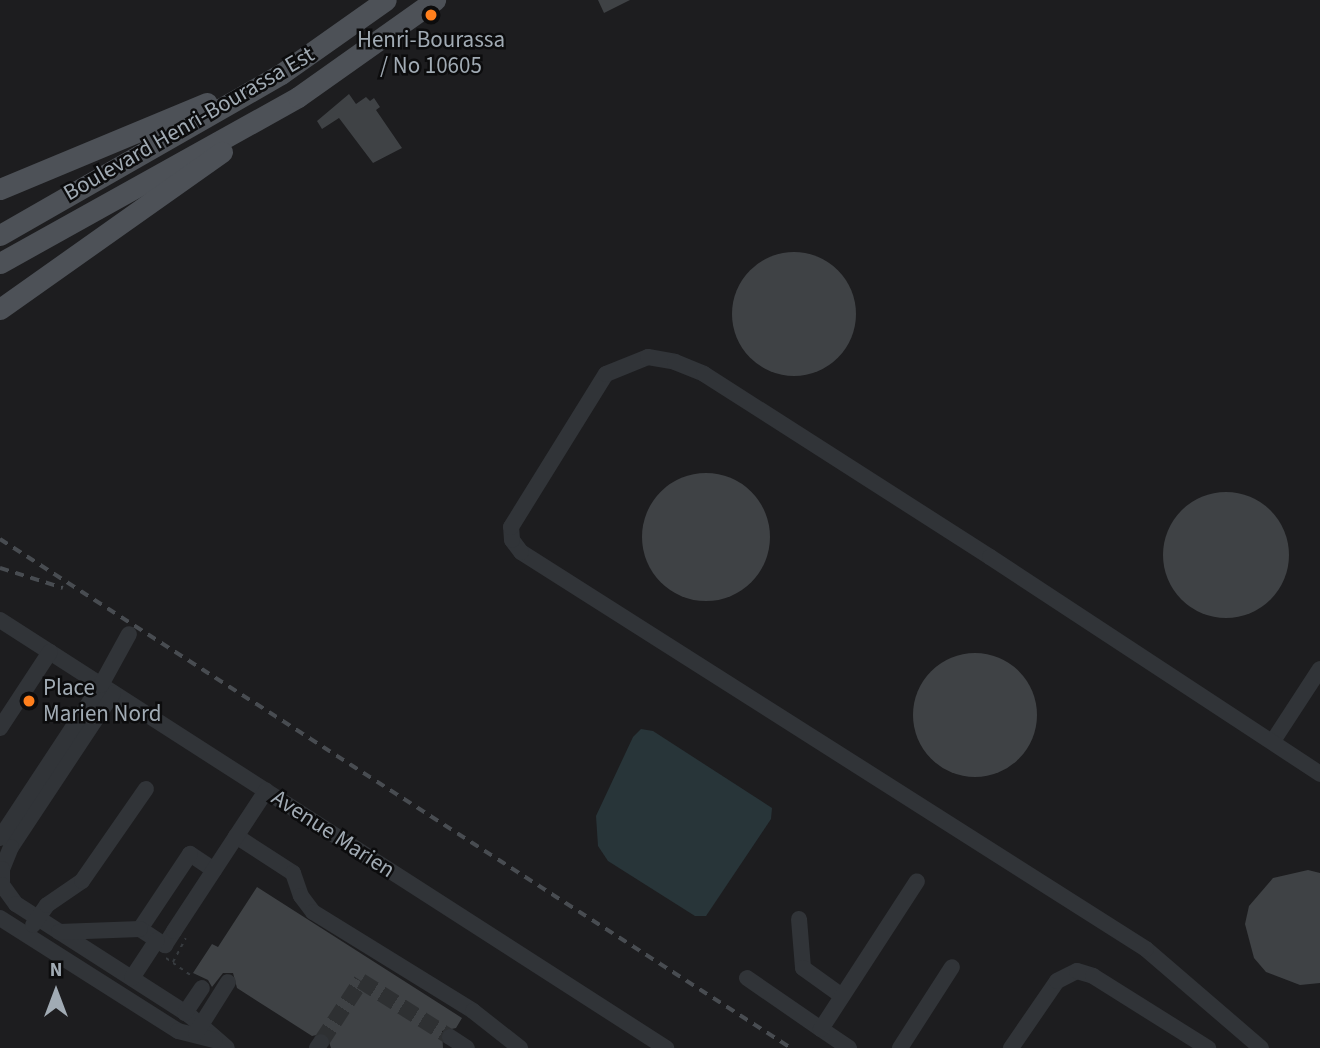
<!DOCTYPE html>
<style>
body{margin:0}
#map{position:relative;width:1320px;height:1048px;overflow:hidden;background:#111112;font-family:"Source Sans 3",sans-serif}
div>[style]{position:absolute}
.built>*{inset:0;background:#1d1d1f}
.water>*{inset:0;background:#283539}
.building>*{inset:0;background:#3f4245}
.round{border-radius:50%}
.minor-tunnel>*{height:16px;margin-top:-8px;transform-origin:0;background:repeating-linear-gradient(90deg,#2e3032 0 16px,transparent 0 24px)}
.path>*{height:2px;margin-top:-1px;transform-origin:0;background:repeating-linear-gradient(90deg,#373b3f 0 3.5px,transparent 0 8.5px)}
.minor>*{height:16px;margin:-8px;padding:0 8px;transform-origin:8px;border-radius:8px;background:#313438}
.major>*{height:21px;margin:-10.5px;padding:0 10.5px;transform-origin:10.5px;border-radius:10.5px;background:#4d5157}
.rail>*{height:3.5px;margin-top:-1.75px;transform-origin:0;background:repeating-linear-gradient(90deg,#484c51 0 9px,transparent 0 16px)}
.dots>*{width:19px;height:19px;translate:-50% -50%;box-sizing:border-box;border:4px solid #0c0c0d;border-radius:50%}
span{translate:-50% -50%;white-space:nowrap;text-align:center;line-height:1.15;-webkit-text-stroke:5px #0c0c0d;paint-order:stroke}
.poi-label{font-size:23px;color:#a1abb4}
.left{translate:0 -50%;text-align:left}
.street-label{font-size:23px;color:#a1abb4}
.north{position:absolute;left:21px;top:957px;width:70px;height:70px;-webkit-text-stroke:5px #0c0c0d;paint-order:stroke;rotate:0deg;font-size:19px;font-weight:700;line-height:28px;text-align:center;color:#a1abb4}
.north::after{content:'';display:block;margin:auto;width:24px;height:32px;background:#a1abb4;clip-path:polygon(50% 0,100% 100%,50% 72%,0 100%)}
</style>
<div id="map">
<div class="built">
<i style="clip-path:polygon(0 0,1320px 0,1320px 1048px,0 1048px)"></i>
</div>
<div class="water">
<i style="clip-path:polygon(641px 729px,653px 731px,772px 808px,771px 819px,706px 916px,695px 916px,608px 861px,598px 846px,596px 816px,633px 737px)"></i>
</div>
<div class="building">
<i style="clip-path:polygon(598px 0,630px 0,604px 13px)"></i>
<i style="clip-path:polygon(349px 94px,356px 104px,366px 97px,370px 101px,374px 98px,380px 107px,376px 110px,402px 148px,373px 163px,339px 118px,322px 129px,317px 121px)"></i>
<i class="round" style="left:732px;top:252px;width:124px;height:124px"></i>
<i class="round" style="left:642px;top:473px;width:128px;height:128px"></i>
<i class="round" style="left:1163px;top:492px;width:126px;height:126px"></i>
<i class="round" style="left:913px;top:653px;width:124px;height:124px"></i>
<i style="clip-path:polygon(1308px 870px,1320px 873px,1320px 983px,1300px 985px,1266px 972px,1254px 958px,1245px 924px,1249px 906px,1273px 878px)"></i>
<i style="clip-path:polygon(257px 887px,462px 1018px,456px 1028px,442px 1031px,443px 1048px,331px 1048px,326px 1033px,312px 1036px,237px 988px,233px 973px,223px 973px,212px 987px,208px 980px,193px 973px,212px 944px,218px 947px)"></i>
</div>
<div class="minor-tunnel">
<i style="left:321px;top:1042px;width:73px;rotate:-56.7deg"></i>
<i style="left:361px;top:981px;width:105px;rotate:32.2deg"></i>
</div>
<div class="path">
<i style="left:166px;top:958px;width:33px;rotate:35deg"></i>
<i style="left:173px;top:962px;width:27px;rotate:-62deg"></i>
</div>
<div class="minor">
<i style="left:0;top:620px;width:792px;rotate:32.73deg"></i>
<i style="left:113px;top:693px;width:185px;rotate:123.5deg"></i>
<i style="left:11px;top:847px;width:24px;rotate:112deg"></i>
<i style="left:2px;top:869px;width:16px;rotate:90deg"></i>
<i style="left:2px;top:885px;width:24px;rotate:54deg"></i>
<i style="left:16px;top:904px;width:206px;rotate:32.7deg"></i>
<i style="left:189px;top:1015px;width:50px;rotate:41deg"></i>
<i style="left:0;top:728px;width:91px;rotate:-56.7deg"></i>
<i style="left:1273px;top:741px;width:86px;rotate:-56.9deg"></i>
<i style="left:236px;top:836px;width:68px;rotate:33deg"></i>
<i style="left:293px;top:873px;width:24px;rotate:71deg"></i>
<i style="left:301px;top:896px;width:20px;rotate:53deg"></i>
<i style="left:313px;top:912px;width:188px;rotate:31.7deg"></i>
<i style="left:473px;top:1011px;width:60px;rotate:38.2deg"></i>
<i style="left:0;top:838px;width:183px;rotate:-56.6deg"></i>
<i style="left:101px;top:685px;width:58px;rotate:-61.2deg"></i>
<i style="left:214px;top:870px;width:29px;rotate:-146deg"></i>
<i style="left:190px;top:854px;width:90px;rotate:123.7deg"></i>
<i style="left:140px;top:929px;width:30px;rotate:33deg"></i>
<i style="left:165px;top:945px;width:17px;rotate:-57deg"></i>
<i style="left:174px;top:931px;width:168px;rotate:-56.7deg"></i>
<i style="left:0;top:918px;width:211px;rotate:32.4deg"></i>
<i style="left:178px;top:1031px;width:38px;rotate:14deg"></i>
<i style="left:799px;top:919px;width:49px;rotate:85.3deg"></i>
<i style="left:803px;top:968px;width:48px;rotate:35.7deg"></i>
<i style="left:33px;top:925px;width:24px;rotate:-55deg"></i>
<i style="left:47px;top:905px;width:42px;rotate:-34.4deg"></i>
<i style="left:82px;top:881px;width:112px;rotate:-55.2deg"></i>
<i style="left:59px;top:932px;width:81px;rotate:-2.1deg"></i>
<i style="left:132px;top:978px;width:45px;rotate:-56.7deg"></i>
<i style="left:747px;top:978px;width:90px;rotate:34.6deg"></i>
<i style="left:185px;top:1013px;width:30px;rotate:-56deg"></i>
<i style="left:196px;top:1033px;width:60px;rotate:-57.9deg"></i>
<i style="left:450px;top:1037px;width:20px;rotate:33deg"></i>
<i style="left:317px;top:1048px;width:7px;rotate:-56deg"></i>
<i style="left:849px;top:1048px;width:34px;rotate:-146deg"></i>
<i style="left:821px;top:1029px;width:176px;rotate:-57deg"></i>
<i style="left:900px;top:1048px;width:96px;rotate:-57.3deg"></i>
<i style="left:1011px;top:1048px;width:81px;rotate:-55.5deg"></i>
<i style="left:1057px;top:981px;width:22px;rotate:-27deg"></i>
<i style="left:1077px;top:971px;width:17px;rotate:17deg"></i>
<i style="left:1093px;top:976px;width:136px;rotate:32.1deg"></i>
<i style="left:1261px;top:1048px;width:152px;rotate:-139.3deg"></i>
<i style="left:1146px;top:949px;width:740px;rotate:-147.58deg"></i>
<i style="left:521px;top:552px;width:15px;rotate:-127deg"></i>
<i style="left:512px;top:540px;width:13px;rotate:-94deg"></i>
<i style="left:511px;top:527px;width:180px;rotate:-58.2deg"></i>
<i style="left:606px;top:374px;width:45px;rotate:-22deg"></i>
<i style="left:648px;top:357px;width:27px;rotate:10deg"></i>
<i style="left:675px;top:362px;width:31px;rotate:22deg"></i>
<i style="left:704px;top:374px;width:340px;rotate:32.6deg"></i>
<i style="left:990px;top:557px;width:395px;rotate:33.3deg"></i>
</div>
<div class="major">
<i style="left:0;top:189px;width:224px;rotate:-22.6deg"></i>
<i style="left:0;top:235px;width:324px;rotate:-29.8deg"></i>
<i style="left:281px;top:74px;width:128px;rotate:-35.2deg"></i>
<i style="left:0;top:263px;width:341px;rotate:-29.1deg"></i>
<i style="left:298px;top:97px;width:168px;rotate:-35.3deg"></i>
<i style="left:0;top:309px;width:272px;rotate:-35.3deg"></i>
</div>
<div class="rail">
<i style="left:0;top:539px;width:941px;rotate:32.76deg"></i>
<i style="left:0;top:568px;width:66px;rotate:17.6deg"></i>
</div>
<div class="dots">
<i style="left:431px;top:15px;background:#ff7f1c"></i>
<i style="left:29px;top:701px;background:#ff7f1c"></i>
</div>
<div class="poi-label">
<span style="left:431px;top:53px">Henri-Bourassa<br>/ No 10605</span>
<span class="left" style="left:43px;top:701px">Place<br>Marien Nord</span>
</div>
<div class="street-label">
<span style="left:189px;top:124px;rotate:-30deg">Boulevard Henri-Bourassa Est</span>
<span style="left:333px;top:834px;rotate:33deg">Avenue Marien</span>
</div>
<div class="north">N</div>
</div>
